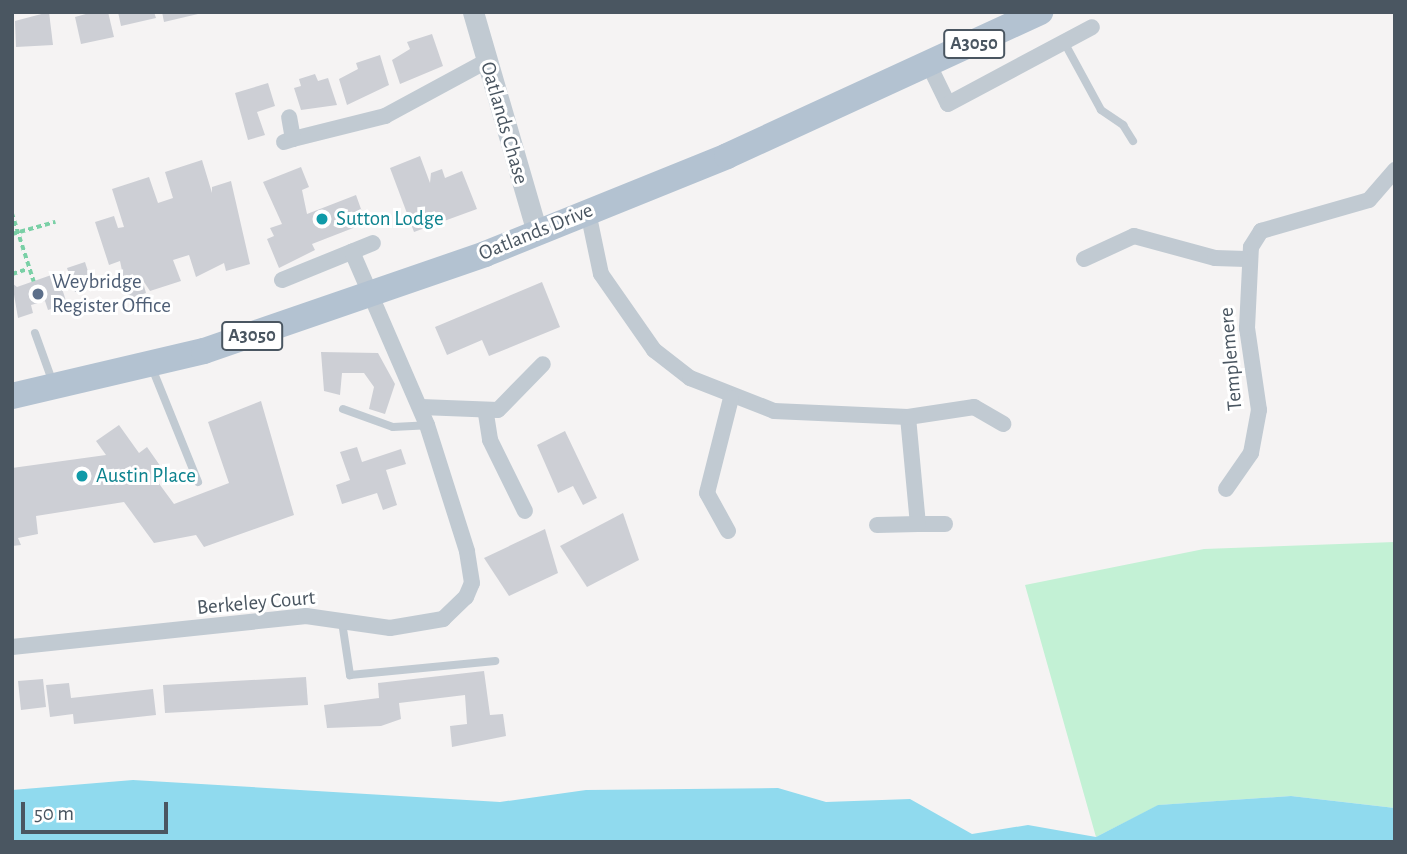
<!DOCTYPE html>
<style>
body{margin:0}
#map{position:relative;width:1407px;height:854px;overflow:hidden;background:#f5f3f3;font-family:"Alegreya Sans",sans-serif}
div>[style]{position:absolute}
.green>*{inset:0;background:#c3f1d5}
.water>*{inset:0;background:#90daee}
.building>*{inset:0;background:#cdcfd5}
.path>*{height:3.5px;margin-top:-1.75px;transform-origin:0;background:repeating-linear-gradient(90deg,#7ad0a6 0 5px,transparent 0 8.5px)}
.service>*{height:8px;margin:-4px;padding:0 4px;transform-origin:4px;border-radius:4px;background:#c1cad2}
.minor>*{height:16px;margin:-8px;padding:0 8px;transform-origin:8px;border-radius:8px;background:#c1cad2}
.tertiary>*{height:21px;margin:-10.5px;padding:0 10.5px;transform-origin:10.5px;border-radius:10.5px;background:#c1cad2}
.primary>*{height:26px;margin:-13px;padding:0 13px;transform-origin:13px;border-radius:13px;background:#b3c2d1}
.dots>*{width:19px;height:19px;translate:-50% -50%;box-sizing:border-box;border:4px solid #fff;border-radius:50%}
span{translate:-50% -50%;white-space:nowrap;text-align:center;line-height:1.15;-webkit-text-stroke:6px #fff;paint-order:stroke}
.shield-label span{padding:2px 5px;background:#fff;border:2px solid;border-radius:5px;-webkit-text-stroke-width:0}
.shield-label{font-size:19px;color:#4a5661;font-weight:700}
.street-label{font-size:21px;color:#4a5661}
.culture-label{font-size:21px;color:#0d838f}
.left{translate:0 -50%;text-align:left}
.service-label{font-size:21px;color:#4e5e75}
.frame{position:absolute;inset:0;border:14px solid #4a5661;pointer-events:none}
.scale{position:absolute;left:21px;top:802px;width:147px;height:32px;box-sizing:border-box;border:4px solid #4a5661;border-top:0;padding-left:9px;font-size:21px;line-height:24px;white-space:nowrap;color:#4a5661;-webkit-text-stroke:5px #fff;paint-order:stroke}
</style>
<div id="map">
<div class="green">
<i style="clip-path:polygon(1395px 542px,1395px 808px,1291px 796px,1159px 805px,1096px 837px,1025px 585px,1204px 549px)"></i>
</div>
<div class="water">
<i style="clip-path:polygon(133px 780px,500px 802px,586px 790px,778px 788px,826px 802px,910px 799px,972px 834px,1028px 825px,1096px 837px,1158px 805px,1291px 796px,1395px 808px,1395px 842px,12px 842px,12px 790px)"></i>
</div>
<div class="building">
<i style="clip-path:polygon(49px 12px,53px 45px,16px 47px,15px 21px)"></i>
<i style="clip-path:polygon(93px 12px,108px 12px,114px 37px,81px 44px,75px 17px)"></i>
<i style="clip-path:polygon(118px 12px,154px 12px,156px 18px,121px 26px)"></i>
<i style="clip-path:polygon(162px 12px,198px 12px,198px 14px,164px 22px)"></i>
<i style="clip-path:polygon(432px 34px,443px 66px,400px 84px,392px 60px,410px 49px,407px 42px)"></i>
<i style="clip-path:polygon(380px 55px,389px 85px,347px 105px,339px 79px,358px 69px,356px 63px)"></i>
<i style="clip-path:polygon(315px 74px,318px 81px,328px 78px,337px 105px,301px 110px,294px 88px,301px 86px,299px 79px)"></i>
<i style="clip-path:polygon(268px 83px,275px 106px,257px 112px,265px 135px,248px 140px,235px 93px)"></i>
<i style="clip-path:polygon(420px 156px,430px 183px,431px 173px,442px 169px,445px 178px,462px 171px,477px 209px,414px 232px,390px 168px)"></i>
<i style="clip-path:polygon(202px 160px,212px 193px,212px 187px,231px 181px,250px 264px,226px 271px,224px 263px,196px 277px,189px 255px,173px 260px,181px 281px,150px 291px,142px 279px,146px 293px,128px 299px,120px 261px,109px 265px,95px 222px,114px 216px,118px 228px,124px 227px,112px 189px,149px 177px,158px 203px,173px 198px,165px 172px)"></i>
<i style="clip-path:polygon(301px 167px,309px 187px,302px 190px,307px 214px,356px 195px,366px 223px,312px 244px,315px 250px,279px 268px,267px 239px,274px 236px,270px 228px,282px 224px,263px 182px)"></i>
<i style="clip-path:polygon(85px 262px,93px 287px,75px 292px,67px 268px)"></i>
<i style="clip-path:polygon(57px 273px,67px 304px,48px 310px,45px 301px,31px 305px,33px 313px,18px 318px,12px 283px,17px 287px)"></i>
<i style="clip-path:polygon(542px 282px,560px 327px,489px 356px,482px 340px,447px 355px,435px 327px)"></i>
<i style="clip-path:polygon(321px 352px,378px 353px,395px 384px,385px 414px,369px 409px,374px 387px,364px 373px,342px 373px,340px 395px,324px 391px)"></i>
<i style="clip-path:polygon(261px 401px,294px 515px,204px 547px,196px 535px,154px 543px,124px 502px,36px 516px,38px 534px,18px 538px,21px 545px,12px 546px,12px 468px,106px 455px,96px 441px,119px 425px,139px 453px,147px 447px,161px 467px,152px 474px,174px 504px,229px 483px,208px 422px)"></i>
<i style="clip-path:polygon(565px 431px,597px 498px,583px 505px,573px 486px,558px 493px,537px 445px)"></i>
<i style="clip-path:polygon(357px 447px,362px 462px,401px 449px,406px 464px,386px 470px,397px 505px,383px 510px,377px 493px,342px 504px,336px 485px,350px 480px,340px 452px)"></i>
<i style="clip-path:polygon(623px 513px,639px 560px,587px 587px,560px 546px)"></i>
<i style="clip-path:polygon(545px 529px,558px 573px,509px 596px,484px 558px)"></i>
<i style="clip-path:polygon(484px 671px,490px 715px,503px 714px,506px 736px,452px 747px,450px 726px,467px 724px,465px 695px,399px 703px,401px 719px,381px 726px,327px 728px,324px 705px,379px 698px,378px 683px)"></i>
<i style="clip-path:polygon(306px 677px,308px 705px,165px 713px,163px 685px)"></i>
<i style="clip-path:polygon(43px 679px,46px 707px,21px 710px,18px 681px)"></i>
<i style="clip-path:polygon(69px 683px,71px 698px,153px 689px,156px 715px,74px 724px,73px 714px,50px 717px,46px 685px)"></i>
</div>
<div class="path">
<i style="left:12px;top:213px;width:72px;rotate:72.3deg"></i>
<i style="left:12px;top:234px;width:45px;rotate:-15.6deg"></i>
<i style="left:12px;top:274px;width:16px;rotate:-18deg"></i>
</div>
<div class="service">
<i style="left:1064px;top:42px;width:77px;rotate:61.4deg"></i>
<i style="left:1101px;top:110px;width:27px;rotate:34deg"></i>
<i style="left:1123px;top:125px;width:19px;rotate:58deg"></i>
<i style="left:35px;top:333px;width:53px;rotate:70.2deg"></i>
<i style="left:152px;top:368px;width:123px;rotate:68deg"></i>
<i style="left:343px;top:409px;width:53px;rotate:19.8deg"></i>
<i style="left:393px;top:427px;width:34px;rotate:-3deg"></i>
<i style="left:342px;top:622px;width:54px;rotate:81.4deg"></i>
<i style="left:350px;top:675px;width:146px;rotate:-5.5deg"></i>
</div>
<div class="minor">
<i style="left:929px;top:65px;width:43px;rotate:64deg"></i>
<i style="left:948px;top:104px;width:163px;rotate:-28.1deg"></i>
<i style="left:293px;top:139px;width:95px;rotate:-14deg"></i>
<i style="left:385px;top:116px;width:114px;rotate:-28.4deg"></i>
<i style="left:284px;top:142px;width:9px;rotate:-18deg"></i>
<i style="left:293px;top:139px;width:22px;rotate:-100deg"></i>
<i style="left:588px;top:212px;width:63px;rotate:78.2deg"></i>
<i style="left:601px;top:274px;width:93px;rotate:55.1deg"></i>
<i style="left:654px;top:350px;width:46px;rotate:37.9deg"></i>
<i style="left:690px;top:378px;width:90px;rotate:21.4deg"></i>
<i style="left:774px;top:411px;width:134px;rotate:2.6deg"></i>
<i style="left:908px;top:417px;width:107px;rotate:84.7deg"></i>
<i style="left:918px;top:524px;width:27px"></i>
<i style="left:1084px;top:259px;width:55px;rotate:-24.7deg"></i>
<i style="left:1134px;top:236px;width:84px;rotate:15.2deg"></i>
<i style="left:1215px;top:258px;width:31px;rotate:2deg"></i>
<i style="left:282px;top:280px;width:98px;rotate:-22.1deg"></i>
<i style="left:421px;top:407px;width:77px;rotate:2.2deg"></i>
<i style="left:498px;top:410px;width:64px;rotate:-45.6deg"></i>
<i style="left:486px;top:414px;width:26px;rotate:81deg"></i>
<i style="left:490px;top:440px;width:79px;rotate:63.8deg"></i>
<i style="left:908px;top:417px;width:67px;rotate:-8.6deg"></i>
<i style="left:974px;top:407px;width:34px;rotate:30deg"></i>
<i style="left:1226px;top:489px;width:44px;rotate:-55.2deg"></i>
<i style="left:1251px;top:453px;width:44px;rotate:-79.5deg"></i>
<i style="left:1259px;top:410px;width:83px;rotate:-98.3deg"></i>
<i style="left:1247px;top:328px;width:81px;rotate:-87.2deg"></i>
<i style="left:1251px;top:247px;width:19px;rotate:-58deg"></i>
<i style="left:1261px;top:231px;width:112px;rotate:-16deg"></i>
<i style="left:1369px;top:200px;width:40px;rotate:-49deg"></i>
<i style="left:877px;top:525px;width:41px;rotate:-1.4deg"></i>
<i style="left:728px;top:531px;width:43px;rotate:-118.9deg"></i>
<i style="left:707px;top:493px;width:98px;rotate:-75.8deg"></i>
<i style="left:12px;top:647px;width:296px;rotate:-6deg"></i>
<i style="left:306px;top:616px;width:85px;rotate:8.1deg"></i>
<i style="left:390px;top:628px;width:54px;rotate:-9.6deg"></i>
<i style="left:443px;top:619px;width:32px;rotate:-44deg"></i>
<i style="left:466px;top:597px;width:15px;rotate:-67deg"></i>
<i style="left:472px;top:583px;width:32px;rotate:-99deg"></i>
<i style="left:467px;top:551px;width:132px;rotate:-107.6deg"></i>
<i style="left:427px;top:425px;width:189px;rotate:-113.4deg"></i>
</div>
<div class="tertiary">
<i style="left:473px;top:12px;width:229px;rotate:73.8deg"></i>
</div>
<div class="primary">
<i style="left:12px;top:396px;width:197px;rotate:-13.2deg"></i>
<i style="left:204px;top:351px;width:297px;rotate:-19deg"></i>
<i style="left:485px;top:254px;width:261px;rotate:-22deg"></i>
<i style="left:727px;top:156px;width:345px;rotate:-24.7deg"></i>
</div>
<div class="dots">
<i style="left:322px;top:219px;background:#0f9aa8"></i>
<i style="left:38px;top:294px;background:#5c6f8a"></i>
<i style="left:82px;top:476px;background:#0f9aa8"></i>
</div>
<div class="shield-label">
<span style="left:974px;top:44px">A3050</span>
<span style="left:252px;top:336px">A3050</span>
</div>
<div class="street-label">
<span style="left:504px;top:123px;rotate:74deg">Oatlands Chase</span>
<span style="left:536px;top:232px;rotate:-22deg">Oatlands Drive</span>
<span style="left:1231px;top:359px;rotate:-95deg">Templemere</span>
<span style="left:256px;top:603px;rotate:-5deg">Berkeley Court</span>
</div>
<div class="culture-label">
<span class="left" style="left:336px;top:219px">Sutton Lodge</span>
<span class="left" style="left:96px;top:476px">Austin Place</span>
</div>
<div class="service-label">
<span class="left" style="left:52px;top:294px">Weybridge<br>Register Office</span>
</div>
<div class="frame"></div>
<div class="scale">50 m</div>
</div>
